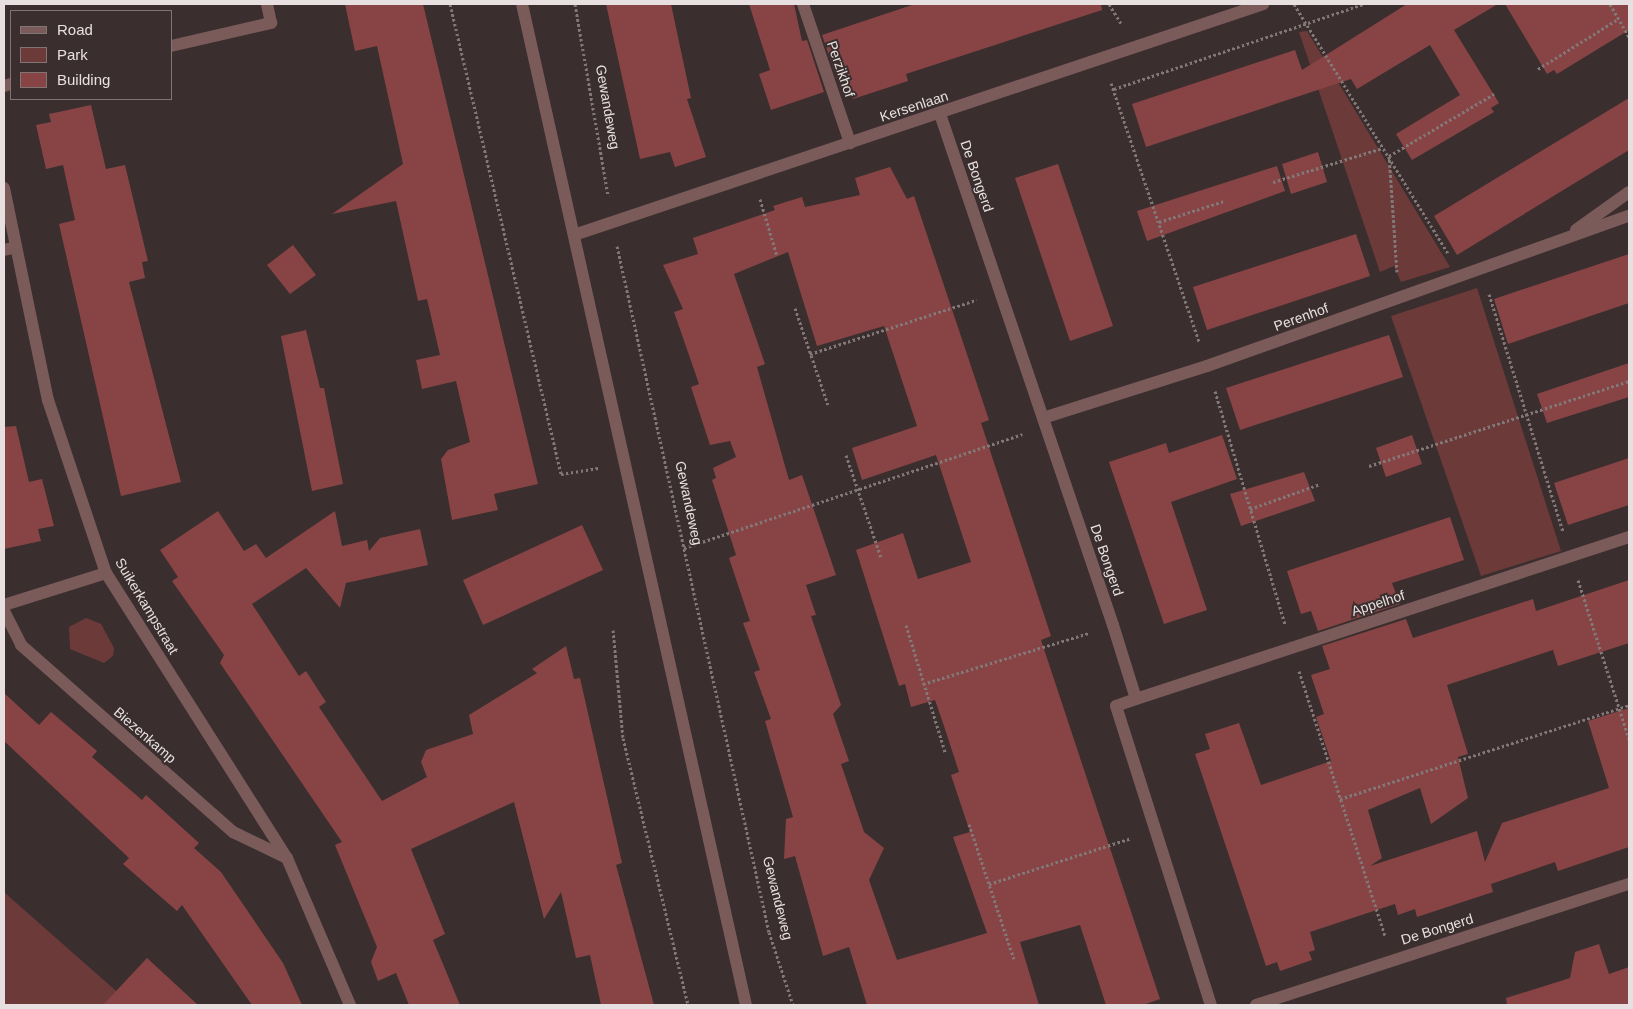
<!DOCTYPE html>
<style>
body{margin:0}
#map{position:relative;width:1633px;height:1009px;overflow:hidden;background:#3a2e2e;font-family:Arial,sans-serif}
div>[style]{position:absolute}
.green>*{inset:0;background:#6d3a3a}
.building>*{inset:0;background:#884445}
.path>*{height:3px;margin-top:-1.5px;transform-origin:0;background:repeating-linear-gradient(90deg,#827878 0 2.5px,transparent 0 5px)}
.minor>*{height:12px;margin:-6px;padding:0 6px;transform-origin:6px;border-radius:6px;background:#7b5b5a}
span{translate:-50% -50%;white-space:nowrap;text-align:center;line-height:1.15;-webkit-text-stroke:4px #3a2e2e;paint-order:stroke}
.street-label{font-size:14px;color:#e8e0e0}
.frame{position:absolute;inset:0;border:5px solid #e8e0e0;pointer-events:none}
.legend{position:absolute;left:10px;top:10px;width:162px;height:90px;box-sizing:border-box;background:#3a2e2e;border:1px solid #807575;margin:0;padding:6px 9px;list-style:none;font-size:15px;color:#e8e0e0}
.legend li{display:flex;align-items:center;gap:10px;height:25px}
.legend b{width:25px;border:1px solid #807575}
</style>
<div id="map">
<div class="green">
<i style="clip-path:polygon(1307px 31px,1450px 267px,1401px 282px,1394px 266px,1380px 272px,1299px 32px)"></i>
<i style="clip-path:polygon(1477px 288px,1561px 551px,1481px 576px,1391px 316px)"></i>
<i style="clip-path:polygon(86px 618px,101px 624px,114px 648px,113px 656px,104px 663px,70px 649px,69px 627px)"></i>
<i style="clip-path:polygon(4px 892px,14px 901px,132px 1005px,4px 1005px)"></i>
</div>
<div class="building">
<i style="clip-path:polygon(345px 4px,423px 4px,538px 484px,494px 494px,498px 510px,452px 520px,441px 459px,448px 450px,470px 442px,456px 381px,422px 389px,416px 360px,440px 355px,427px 299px,418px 301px,396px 201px,332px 214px,403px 164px,377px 46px,355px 51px)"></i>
<i style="clip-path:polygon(606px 4px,671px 4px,691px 98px,687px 99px,706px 157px,675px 167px,670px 152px,640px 159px)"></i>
<i style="clip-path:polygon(749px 4px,794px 4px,802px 41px,807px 40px,824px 92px,771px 110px,759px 74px,770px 70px)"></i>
<i style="clip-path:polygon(915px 4px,1101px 4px,1102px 10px,906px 74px,908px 81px,853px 99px,845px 85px,840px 87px,822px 35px)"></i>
<i style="clip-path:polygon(1407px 4px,1498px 4px,1454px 30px,1499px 103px,1491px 108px,1494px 112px,1412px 160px,1396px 134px,1460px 95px,1430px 45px,1357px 89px,1351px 79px,1146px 147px,1132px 104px,1295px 50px,1302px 70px)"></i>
<i style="clip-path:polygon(1505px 4px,1629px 4px,1629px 30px,1557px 74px,1554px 70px,1547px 74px)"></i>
<i style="clip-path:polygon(1629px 98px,1629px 150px,1457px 255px,1434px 216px)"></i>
<i style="clip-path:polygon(91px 105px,106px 169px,125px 165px,148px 261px,142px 262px,145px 278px,129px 282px,181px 482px,121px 496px,59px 224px,75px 220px,63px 165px,46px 169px,36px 125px,51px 122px,49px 114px)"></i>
<i style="clip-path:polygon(1318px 152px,1327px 182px,1291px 194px,1282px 164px)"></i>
<i style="clip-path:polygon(1058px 164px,1113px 326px,1070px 341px,1015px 178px)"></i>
<i style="clip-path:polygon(1277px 166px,1285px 191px,1147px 241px,1137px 211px)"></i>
<i style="clip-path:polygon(evenodd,890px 167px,907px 199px,914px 196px,989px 420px,981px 423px,1051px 636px,1041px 640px,1160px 999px,1143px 1005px,1106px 1005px,1080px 925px,1020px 942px,1039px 1005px,867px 1005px,849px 947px,823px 956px,795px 856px,784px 859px,786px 819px,793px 817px,765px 721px,771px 719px,754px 672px,760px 670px,743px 623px,750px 621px,729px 558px,736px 555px,712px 480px,716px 478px,713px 468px,736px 457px,730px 441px,710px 445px,691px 387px,699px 384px,674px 312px,683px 309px,663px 265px,698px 254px,693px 238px,775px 210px,773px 206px,802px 197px,805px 207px,860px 195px,855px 178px,890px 167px,788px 252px,817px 346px,884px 326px,917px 426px,852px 448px,862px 480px,936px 455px,971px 562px,918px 579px,903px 533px,856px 550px,899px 686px,905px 684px,911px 707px,935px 700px,944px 726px,959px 772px,951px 775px,970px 832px,953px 837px,987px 933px,897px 960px,869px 880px,884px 848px,864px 832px,841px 764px,849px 761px,833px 714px,841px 705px,811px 616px,816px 615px,806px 585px,836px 575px,802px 475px,789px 480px,757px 367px,765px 364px,734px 274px,788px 252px)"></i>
<i style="clip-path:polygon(1356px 234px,1370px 276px,1207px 330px,1193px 287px)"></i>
<i style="clip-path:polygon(293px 245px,316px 275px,290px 294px,267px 265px)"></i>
<i style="clip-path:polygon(1629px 254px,1629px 303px,1508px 344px,1494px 299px)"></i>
<i style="clip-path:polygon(306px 330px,320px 388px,324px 388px,343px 484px,312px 491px,281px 336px)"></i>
<i style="clip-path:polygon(1389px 335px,1403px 377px,1240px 430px,1226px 388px)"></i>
<i style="clip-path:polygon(1629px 363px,1629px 397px,1547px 423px,1537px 394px)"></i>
<i style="clip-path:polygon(16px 426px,29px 482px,42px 479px,54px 526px,38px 529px,41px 541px,4px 549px,4px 427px)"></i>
<i style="clip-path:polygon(1222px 435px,1237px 479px,1171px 502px,1207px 610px,1164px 624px,1109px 462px,1166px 443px,1169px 453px)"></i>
<i style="clip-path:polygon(1412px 435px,1422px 464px,1386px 477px,1376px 448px)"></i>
<i style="clip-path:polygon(1629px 458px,1629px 505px,1568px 525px,1554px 483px)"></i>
<i style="clip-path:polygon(1304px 472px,1315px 501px,1241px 526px,1230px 494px)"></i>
<i style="clip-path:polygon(218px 511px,244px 551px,256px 544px,266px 558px,335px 511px,342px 546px,367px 540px,369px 551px,380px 538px,420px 529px,428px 565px,346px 583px,340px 608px,306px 568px,252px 604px,299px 676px,306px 671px,326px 702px,319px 707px,382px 801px,427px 777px,421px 762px,426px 750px,473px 734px,469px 715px,537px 673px,532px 669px,566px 646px,574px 679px,580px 678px,622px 863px,616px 865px,654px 1005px,601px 1005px,590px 955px,576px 958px,561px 892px,544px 919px,514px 802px,411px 849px,445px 934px,433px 940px,460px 1005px,409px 1005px,396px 973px,378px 981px,371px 962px,377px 947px,335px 845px,342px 842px,220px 663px,224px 655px,172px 581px,178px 577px,160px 550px)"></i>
<i style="clip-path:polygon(1450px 517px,1464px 560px,1392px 583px,1400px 604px,1318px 631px,1311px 611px,1301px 614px,1287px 571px)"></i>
<i style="clip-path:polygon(582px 525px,603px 570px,483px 625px,463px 580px)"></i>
<i style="clip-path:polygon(1629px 580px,1629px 643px,1558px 666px,1553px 650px,1447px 685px,1468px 754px,1458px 757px,1468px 798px,1431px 824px,1420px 788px,1368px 810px,1382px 858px,1370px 866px,1477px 831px,1485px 862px,1502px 823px,1609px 788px,1588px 721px,1629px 708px,1629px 847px,1558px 871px,1555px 862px,1491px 884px,1493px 892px,1417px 917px,1415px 909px,1398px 915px,1395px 904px,1310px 932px,1315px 950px,1309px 952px,1312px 960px,1280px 971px,1277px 962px,1266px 966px,1195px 754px,1210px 749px,1205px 734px,1239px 723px,1261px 785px,1331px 761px,1316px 717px,1324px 714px,1311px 675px,1330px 669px,1322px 646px,1406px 619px,1413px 638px,1533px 599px,1536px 611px)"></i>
<i style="clip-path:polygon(4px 693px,39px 725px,51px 712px,97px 751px,92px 757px,142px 800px,146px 795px,199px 843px,194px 848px,221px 872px,283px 963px,302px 1005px,252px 1005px,182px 905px,177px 911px,123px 864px,129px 858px,4px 741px)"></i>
<i style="clip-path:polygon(1599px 944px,1609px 974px,1629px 967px,1629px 1005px,1507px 1005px,1506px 998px,1570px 978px,1575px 952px)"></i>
<i style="clip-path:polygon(147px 958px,198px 1005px,103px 1005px)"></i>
</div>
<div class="path">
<i style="left:450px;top:4px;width:483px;rotate:76.7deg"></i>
<i style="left:561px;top:474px;width:38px;rotate:-9deg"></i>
<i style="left:575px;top:4px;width:195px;rotate:80.2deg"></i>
<i style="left:1109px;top:4px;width:25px;rotate:58deg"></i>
<i style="left:1294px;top:4px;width:293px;rotate:58.3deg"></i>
<i style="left:1610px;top:4px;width:38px;rotate:60deg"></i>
<i style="left:1538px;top:69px;width:94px;rotate:-32deg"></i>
<i style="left:1111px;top:83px;width:274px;rotate:71.2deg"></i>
<i style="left:1114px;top:89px;width:264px;rotate:-18.8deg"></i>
<i style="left:1273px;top:182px;width:115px;rotate:-17.2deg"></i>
<i style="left:760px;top:199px;width:59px;rotate:73.4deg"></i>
<i style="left:1159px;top:222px;width:68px;rotate:-17.9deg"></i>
<i style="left:617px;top:246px;width:703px;rotate:77.51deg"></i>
<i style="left:769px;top:932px;width:77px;rotate:71.8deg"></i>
<i style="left:1397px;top:272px;width:116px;rotate:-93.9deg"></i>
<i style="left:1389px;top:156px;width:122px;rotate:-30.6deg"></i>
<i style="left:1489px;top:294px;width:248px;rotate:72.7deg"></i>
<i style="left:795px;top:308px;width:102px;rotate:71.2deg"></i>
<i style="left:810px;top:354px;width:175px;rotate:-18deg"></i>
<i style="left:1215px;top:391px;width:243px;rotate:73.3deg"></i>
<i style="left:846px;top:455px;width:108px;rotate:71.1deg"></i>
<i style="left:1369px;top:466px;width:274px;rotate:-18.1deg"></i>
<i style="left:1250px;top:509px;width:74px;rotate:-19.7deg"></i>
<i style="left:684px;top:548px;width:357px;rotate:-18.6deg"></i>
<i style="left:1578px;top:580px;width:167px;rotate:72.2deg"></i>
<i style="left:906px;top:625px;width:133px;rotate:72.9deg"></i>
<i style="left:613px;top:630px;width:108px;rotate:84.7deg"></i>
<i style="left:623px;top:738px;width:275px;rotate:76.3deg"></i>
<i style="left:1299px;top:671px;width:279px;rotate:72deg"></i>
<i style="left:923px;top:684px;width:174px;rotate:-17.1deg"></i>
<i style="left:1340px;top:799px;width:304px;rotate:-18deg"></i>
<i style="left:969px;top:824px;width:142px;rotate:71.6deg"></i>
<i style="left:989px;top:884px;width:149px;rotate:-17.9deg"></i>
</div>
<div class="minor">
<i style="left:522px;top:4px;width:1026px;rotate:77.39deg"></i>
<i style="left:803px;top:4px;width:147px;rotate:71.3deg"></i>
<i style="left:171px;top:46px;width:103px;rotate:-13deg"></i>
<i style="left:271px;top:23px;width:19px;rotate:-102deg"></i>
<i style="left:4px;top:86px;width:7px;rotate:-16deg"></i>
<i style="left:940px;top:114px;width:539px;rotate:71.3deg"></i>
<i style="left:1113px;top:625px;width:77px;rotate:72.7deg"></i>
<i style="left:1136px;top:699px;width:21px;rotate:161deg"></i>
<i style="left:1116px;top:706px;width:314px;rotate:72.4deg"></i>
<i style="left:4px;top:188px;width:217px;rotate:78.3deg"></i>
<i style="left:48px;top:400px;width:182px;rotate:71.5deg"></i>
<i style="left:106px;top:573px;width:338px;rotate:57.6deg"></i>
<i style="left:287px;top:858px;width:160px;rotate:66.8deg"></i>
<i style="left:1576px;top:230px;width:65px;rotate:-35.6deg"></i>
<i style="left:574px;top:235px;width:727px;rotate:-18.53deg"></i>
<i style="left:4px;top:250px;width:12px;rotate:-14deg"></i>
<i style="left:1043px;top:418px;width:172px;rotate:-17.6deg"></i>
<i style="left:1207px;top:366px;width:448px;rotate:-19.6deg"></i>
<i style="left:4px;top:605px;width:107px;rotate:-17.4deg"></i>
<i style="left:4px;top:611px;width:38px;rotate:63deg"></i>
<i style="left:21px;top:645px;width:283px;rotate:41.4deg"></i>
<i style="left:233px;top:832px;width:60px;rotate:25.7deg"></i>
<i style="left:1136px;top:699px;width:519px;rotate:-18.19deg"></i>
<i style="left:1256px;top:1005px;width:392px;rotate:-18deg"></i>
</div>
<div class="street-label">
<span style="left:841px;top:69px;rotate:71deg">Perzikhof</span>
<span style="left:914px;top:106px;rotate:-18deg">Kersenlaan</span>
<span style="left:608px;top:107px;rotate:80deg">Gewandeweg</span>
<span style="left:977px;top:176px;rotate:71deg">De Bongerd</span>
<span style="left:1301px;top:317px;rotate:-20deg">Perenhof</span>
<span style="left:689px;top:503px;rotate:78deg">Gewandeweg</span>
<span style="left:1107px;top:560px;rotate:71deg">De Bongerd</span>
<span style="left:1378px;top:603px;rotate:-18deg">Appelhof</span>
<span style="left:147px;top:606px;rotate:59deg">Suikerkampstraat</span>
<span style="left:145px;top:735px;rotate:41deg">Biezenkamp</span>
<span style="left:778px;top:898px;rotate:76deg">Gewandeweg</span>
<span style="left:1437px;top:929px;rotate:-17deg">De Bongerd</span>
</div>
<div class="frame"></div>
<ul class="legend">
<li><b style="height:6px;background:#7b5b5a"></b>Road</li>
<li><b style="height:14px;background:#6d3a3a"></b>Park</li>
<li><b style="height:14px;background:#884445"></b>Building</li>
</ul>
</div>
